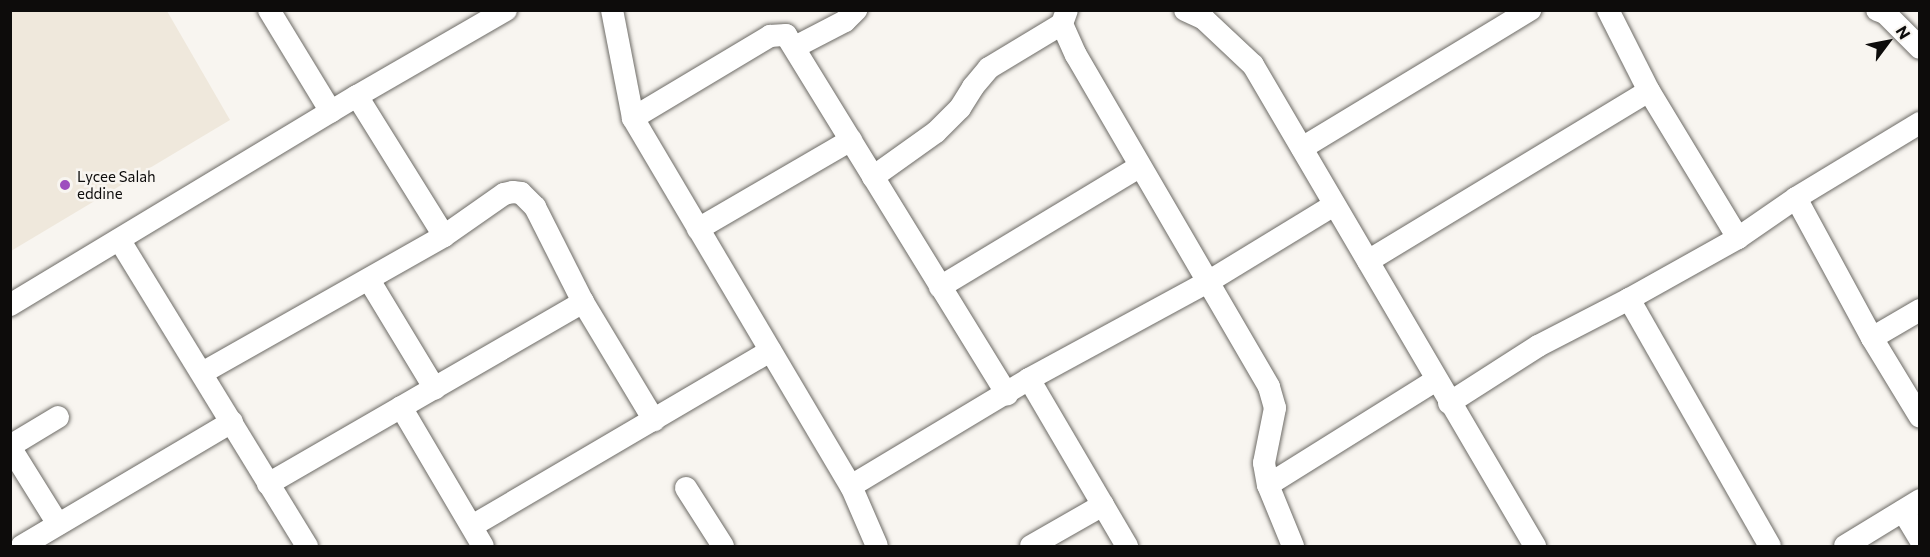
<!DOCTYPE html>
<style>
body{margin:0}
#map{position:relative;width:1930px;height:557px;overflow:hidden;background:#f8f5f0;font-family:Commissioner,sans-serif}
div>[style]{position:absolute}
.built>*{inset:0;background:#efe8dc}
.roads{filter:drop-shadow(0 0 2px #6d6b66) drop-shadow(0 0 2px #6d6b66)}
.minor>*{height:22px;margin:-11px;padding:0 11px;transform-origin:11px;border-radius:11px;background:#fff}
.dots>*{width:16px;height:16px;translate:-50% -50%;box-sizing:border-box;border:3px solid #f8f5f0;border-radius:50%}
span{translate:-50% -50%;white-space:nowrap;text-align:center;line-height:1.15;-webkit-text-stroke:5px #f8f5f0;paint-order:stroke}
.poi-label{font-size:15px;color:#0d0c0b}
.left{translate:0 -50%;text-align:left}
.frame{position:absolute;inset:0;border:12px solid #0d0c0b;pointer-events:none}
.north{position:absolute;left:1858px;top:12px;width:60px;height:60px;-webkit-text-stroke:4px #f8f5f0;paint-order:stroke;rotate:58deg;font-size:16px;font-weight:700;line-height:24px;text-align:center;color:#0d0c0b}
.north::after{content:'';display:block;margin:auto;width:21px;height:27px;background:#0d0c0b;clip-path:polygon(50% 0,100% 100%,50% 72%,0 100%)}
</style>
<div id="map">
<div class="built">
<i style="clip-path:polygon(10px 11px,167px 11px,230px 120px,11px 251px)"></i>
</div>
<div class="roads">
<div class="minor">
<i style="left:269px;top:10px;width:119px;rotate:58.7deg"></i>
<i style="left:612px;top:10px;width:110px;rotate:79deg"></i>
<i style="left:633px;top:118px;width:428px;rotate:59.4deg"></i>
<i style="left:851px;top:486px;width:65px;rotate:66.6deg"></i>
<i style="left:1067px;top:10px;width:15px;rotate:110deg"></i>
<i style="left:1062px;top:24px;width:34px;rotate:66deg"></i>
<i style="left:1076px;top:55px;width:384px;rotate:59.8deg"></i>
<i style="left:1269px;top:387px;width:22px;rotate:74deg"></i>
<i style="left:1275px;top:408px;width:56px;rotate:101.3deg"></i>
<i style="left:1264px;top:463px;width:22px;rotate:80deg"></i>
<i style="left:1268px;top:485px;width:66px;rotate:67.7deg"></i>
<i style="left:1185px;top:10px;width:21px;rotate:25deg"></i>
<i style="left:1204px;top:19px;width:67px;rotate:43.2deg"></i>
<i style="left:1253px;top:65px;width:558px;rotate:59.62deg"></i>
<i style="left:1608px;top:10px;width:91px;rotate:63.2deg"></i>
<i style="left:1649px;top:91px;width:172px;rotate:58.8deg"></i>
<i style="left:1877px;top:10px;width:9px;rotate:21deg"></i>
<i style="left:1885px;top:13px;width:49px;rotate:45deg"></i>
<i style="left:795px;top:47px;width:56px;rotate:-27.5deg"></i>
<i style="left:845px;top:21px;width:16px;rotate:-45deg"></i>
<i style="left:357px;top:96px;width:165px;rotate:58.1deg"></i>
<i style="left:633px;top:118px;width:160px;rotate:-30.9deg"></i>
<i style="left:770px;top:36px;width:16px;rotate:-4deg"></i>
<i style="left:786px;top:35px;width:422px;rotate:58.4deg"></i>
<i style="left:1302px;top:148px;width:267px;rotate:-31.2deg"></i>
<i style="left:873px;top:177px;width:77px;rotate:-35.5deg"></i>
<i style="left:936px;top:132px;width:34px;rotate:-45deg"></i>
<i style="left:960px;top:108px;width:25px;rotate:-58deg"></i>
<i style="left:973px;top:87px;width:25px;rotate:-50deg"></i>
<i style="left:989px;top:68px;width:85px;rotate:-31.1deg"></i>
<i style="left:1796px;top:198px;width:145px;rotate:-31.2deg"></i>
<i style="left:698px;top:229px;width:177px;rotate:-30.2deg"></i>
<i style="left:120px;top:241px;width:358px;rotate:58.5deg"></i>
<i style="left:1368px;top:261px;width:328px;rotate:-31.2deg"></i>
<i style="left:369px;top:280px;width:127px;rotate:58.8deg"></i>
<i style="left:940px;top:287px;width:232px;rotate:-31.1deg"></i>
<i style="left:1629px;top:299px;width:284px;rotate:60.3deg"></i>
<i style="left:10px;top:305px;width:405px;rotate:-31.1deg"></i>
<i style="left:357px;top:96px;width:172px;rotate:-30deg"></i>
<i style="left:1872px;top:338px;width:92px;rotate:58.7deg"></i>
<i style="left:202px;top:373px;width:278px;rotate:-29.5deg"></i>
<i style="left:444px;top:236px;width:73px;rotate:-35deg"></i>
<i style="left:504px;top:194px;width:9px;rotate:-13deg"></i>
<i style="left:513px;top:192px;width:8px;rotate:7deg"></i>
<i style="left:521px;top:193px;width:20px;rotate:45deg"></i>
<i style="left:535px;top:207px;width:106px;rotate:63.2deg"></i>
<i style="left:583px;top:302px;width:138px;rotate:59deg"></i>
<i style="left:1029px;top:379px;width:194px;rotate:59.6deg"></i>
<i style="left:1449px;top:403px;width:106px;rotate:-32.6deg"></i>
<i style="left:1538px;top:346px;width:102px;rotate:-27.3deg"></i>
<i style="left:1629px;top:299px;width:125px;rotate:-29.2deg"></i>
<i style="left:1738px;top:238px;width:70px;rotate:-34.6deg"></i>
<i style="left:1796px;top:198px;width:159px;rotate:61.5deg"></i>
<i style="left:1872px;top:338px;width:56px;rotate:-30.3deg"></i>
<i style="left:401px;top:407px;width:161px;rotate:59.5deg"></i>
<i style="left:10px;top:446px;width:56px;rotate:-31.1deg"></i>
<i style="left:10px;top:447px;width:91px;rotate:58.1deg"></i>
<i style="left:268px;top:484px;width:364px;rotate:-30deg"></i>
<i style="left:1268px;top:485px;width:198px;rotate:-32deg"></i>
<i style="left:851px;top:486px;width:208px;rotate:-31deg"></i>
<i style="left:1029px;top:379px;width:204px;rotate:-28.5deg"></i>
<i style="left:1208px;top:282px;width:148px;rotate:-31.4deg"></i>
<i style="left:686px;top:488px;width:69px;rotate:57.5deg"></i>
<i style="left:1903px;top:511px;width:33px;rotate:59deg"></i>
<i style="left:472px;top:526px;width:346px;rotate:-30.4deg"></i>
<i style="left:22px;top:546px;width:244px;rotate:-30.6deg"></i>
<i style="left:1031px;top:546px;width:83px;rotate:-29.7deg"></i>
<i style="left:1845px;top:546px;width:88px;rotate:-31.5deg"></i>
</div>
</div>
<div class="dots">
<i style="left:65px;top:185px;background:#9e4ebe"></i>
</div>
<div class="poi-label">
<span class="left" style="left:77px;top:185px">Lycee Salah<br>eddine</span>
</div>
<div class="frame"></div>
<div class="north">N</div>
</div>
